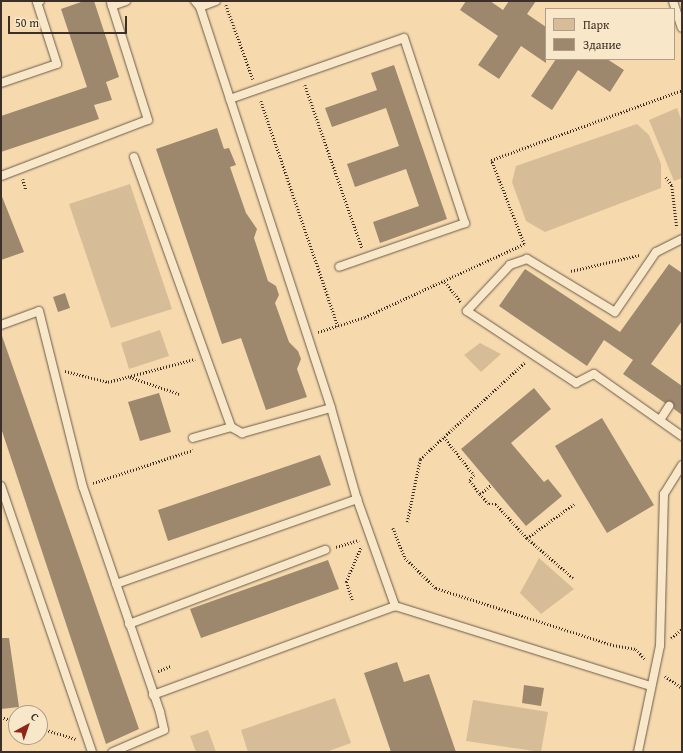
<!DOCTYPE html>
<meta charset="utf-8">
<style>
body{margin:0}
#map{position:relative;width:683px;height:753px;overflow:hidden;background:#f6daae;font-family:"Gentium Book Plus",serif}
div>[style]{position:absolute}
.green>*{inset:0;background:#d6bd97}
.building>*{inset:0;background:#9d886d}
.path>*{height:2.5px;margin-top:-1.25px;transform-origin:0;background:repeating-linear-gradient(90deg,#3c2f27 0 1px,transparent 0 3px)}
.roads{filter:drop-shadow(0 0 1px #6a5a49) drop-shadow(0 0 1px #6a5a49)}
.lane>*{height:8px;margin:-4px;padding:0 4px;transform-origin:4px;border-radius:4px;background:#f9e7ca}
span{translate:-50% -50%;white-space:nowrap;text-align:center;line-height:1.15;-webkit-text-stroke:4px #f9e7ca;paint-order:stroke}
.frame{position:absolute;inset:0;border:2px solid #3c2f27;pointer-events:none}
.legend{position:absolute;left:545px;top:8px;width:130px;height:52px;box-sizing:border-box;background:#f9e7ca;border:1px solid #ad9d89;margin:0;padding:5px 7px;list-style:none;font-size:12px;color:#3c2f27}
.legend li{display:flex;align-items:center;gap:8px;height:20px}
.legend b{width:20px;border:1px solid #ad9d89}
.north{position:absolute;left:8px;top:705px;width:40px;height:40px;box-sizing:border-box;background:#f9e7ca;border:1px solid #ad9d89;border-radius:50%;rotate:40deg;font-size:11px;font-weight:700;line-height:16px;text-align:center;color:#3c2f27}
.north::after{content:'';display:block;margin:auto;width:14px;height:18px;background:#8f2418;clip-path:polygon(50% 0,100% 100%,50% 72%,0 100%)}
.scale{position:absolute;left:8px;top:16px;width:119px;height:18px;box-sizing:border-box;border:2px solid #3c2f27;border-top:0;padding-left:5px;font-size:12px;line-height:14px;white-space:nowrap;color:#3c2f27;-webkit-text-stroke:3px #f9e7ca;paint-order:stroke}
</style>
<div id="map">
<div class="green">
<i style="clip-path:polygon(677px 108px,682px 122px,682px 178px,674px 181px,649px 120px)"></i>
<i style="clip-path:polygon(637px 124px,649px 135px,661px 164px,661px 188px,545px 232px,526px 221px,512px 182px,516px 166px)"></i>
<i style="clip-path:polygon(130px 184px,172px 309px,111px 328px,69px 204px)"></i>
<i style="clip-path:polygon(160px 330px,169px 356px,129px 369px,121px 343px)"></i>
<i style="clip-path:polygon(480px 343px,501px 354px,481px 372px,464px 355px)"></i>
<i style="clip-path:polygon(539px 558px,574px 589px,541px 614px,520px 593px)"></i>
<i style="clip-path:polygon(335px 698px,351px 743px,326px 752px,248px 752px,241px 730px)"></i>
<i style="clip-path:polygon(473px 700px,548px 712px,541px 752px,466px 741px)"></i>
<i style="clip-path:polygon(208px 730px,216px 752px,196px 752px,190px 736px)"></i>
</div>
<div class="building">
<i style="clip-path:polygon(84px 1px,94px 1px,119px 77px,106px 82px,112px 100px,94px 105px,99px 119px,1px 152px,1px 116px,87px 87px,61px 9px)"></i>
<i style="clip-path:polygon(466px 1px,490px 1px,503px 10px,509px 1px,536px 1px,527px 14px,546px 27px,546px 63px,521px 46px,499px 79px,478px 65px,498px 36px,460px 10px)"></i>
<i style="clip-path:polygon(556px 59px,607px 59px,624px 70px,610px 92px,578px 70px,552px 110px,531px 96px)"></i>
<i style="clip-path:polygon(394px 65px,447px 219px,380px 243px,373px 222px,419px 206px,406px 169px,355px 187px,347px 164px,399px 146px,386px 108px,332px 127px,325px 108px,377px 90px,371px 73px)"></i>
<i style="clip-path:polygon(217px 128px,224px 149px,229px 148px,236px 165px,230px 167px,246px 213px,257px 229px,254px 238px,268px 281px,276px 286px,279px 295px,275px 303px,289px 342px,298px 351px,301px 359px,297px 369px,307px 397px,266px 410px,241px 338px,222px 344px,156px 149px)"></i>
<i style="clip-path:polygon(1px 194px,24px 252px,1px 260px)"></i>
<i style="clip-path:polygon(669px 264px,682px 273px,682px 321px,651px 364px,682px 386px,682px 415px,674px 409px,672px 402px,665px 403px,623px 374px,633px 360px,604px 340px,587px 366px,499px 306px,525px 269px,620px 332px)"></i>
<i style="clip-path:polygon(65px 293px,70px 308px,58px 312px,53px 297px)"></i>
<i style="clip-path:polygon(1px 333px,139px 729px,106px 744px,1px 428px)"></i>
<i style="clip-path:polygon(534px 388px,551px 409px,511px 443px,544px 482px,548px 479px,562px 496px,526px 526px,461px 449px)"></i>
<i style="clip-path:polygon(159px 393px,171px 432px,140px 441px,128px 402px)"></i>
<i style="clip-path:polygon(602px 418px,654px 505px,607px 533px,555px 446px)"></i>
<i style="clip-path:polygon(320px 455px,331px 485px,168px 541px,158px 510px)"></i>
<i style="clip-path:polygon(328px 560px,339px 589px,201px 638px,190px 609px)"></i>
<i style="clip-path:polygon(1px 638px,9px 638px,19px 707px,1px 709px)"></i>
<i style="clip-path:polygon(397px 662px,404px 682px,429px 674px,456px 752px,391px 752px,364px 673px)"></i>
<i style="clip-path:polygon(524px 685px,544px 688px,541px 706px,522px 703px)"></i>
</div>
<div class="path">
<i style="left:226px;top:5px;width:79px;rotate:70deg"></i>
<i style="left:305px;top:85px;width:173px;rotate:70.7deg"></i>
<i style="left:261px;top:101px;width:238px;rotate:71.1deg"></i>
<i style="left:666px;top:177px;width:11px;rotate:56deg"></i>
<i style="left:672px;top:186px;width:42px;rotate:83.2deg"></i>
<i style="left:23px;top:179px;width:11px;rotate:75deg"></i>
<i style="left:571px;top:271px;width:71px;rotate:-13.1deg"></i>
<i style="left:445px;top:282px;width:26px;rotate:51deg"></i>
<i style="left:318px;top:332px;width:49px;rotate:-17.7deg"></i>
<i style="left:365px;top:317px;width:175px;rotate:-24.7deg"></i>
<i style="left:524px;top:244px;width:90px;rotate:-111.4deg"></i>
<i style="left:491px;top:160px;width:203px;rotate:-20.1deg"></i>
<i style="left:65px;top:371px;width:44px;rotate:14.3deg"></i>
<i style="left:108px;top:382px;width:90px;rotate:-14.8deg"></i>
<i style="left:130px;top:377px;width:53px;rotate:18.8deg"></i>
<i style="left:444px;top:437px;width:48px;rotate:51.7deg"></i>
<i style="left:474px;top:475px;width:7px;rotate:124deg"></i>
<i style="left:470px;top:481px;width:16px;rotate:52deg"></i>
<i style="left:480px;top:494px;width:13px;rotate:48deg"></i>
<i style="left:489px;top:504px;width:7px"></i>
<i style="left:496px;top:504px;width:46px;rotate:47.6deg"></i>
<i style="left:527px;top:538px;width:58px;rotate:-35.9deg"></i>
<i style="left:93px;top:483px;width:105px;rotate:-18.3deg"></i>
<i style="left:480px;top:494px;width:14px;rotate:-39deg"></i>
<i style="left:407px;top:522px;width:64px;rotate:-78.3deg"></i>
<i style="left:420px;top:459px;width:142px;rotate:-42.7deg"></i>
<i style="left:393px;top:528px;width:32px;rotate:68deg"></i>
<i style="left:405px;top:558px;width:43px;rotate:44.1deg"></i>
<i style="left:436px;top:588px;width:186px;rotate:17.9deg"></i>
<i style="left:613px;top:645px;width:23px;rotate:10deg"></i>
<i style="left:636px;top:649px;width:15px;rotate:48deg"></i>
<i style="left:527px;top:538px;width:61px;rotate:41deg"></i>
<i style="left:336px;top:547px;width:24px;rotate:-17deg"></i>
<i style="left:352px;top:600px;width:19px;rotate:-108deg"></i>
<i style="left:346px;top:582px;width:39px;rotate:-67deg"></i>
<i style="left:671px;top:638px;width:14px;rotate:-39deg"></i>
<i style="left:158px;top:671px;width:14px;rotate:-21deg"></i>
<i style="left:665px;top:676px;width:21px;rotate:35deg"></i>
<i style="left:1px;top:717px;width:16px;rotate:18deg"></i>
<i style="left:40px;top:728px;width:38px;rotate:17deg"></i>
</div>
<div class="roads">
<div class="lane">
<i style="left:195px;top:1px;width:8px;rotate:50deg"></i>
<i style="left:200px;top:7px;width:422px;rotate:71.9deg"></i>
<i style="left:331px;top:408px;width:95px;rotate:74.1deg"></i>
<i style="left:357px;top:499px;width:114px;rotate:70.4deg"></i>
<i style="left:395px;top:606px;width:267px;rotate:17.4deg"></i>
<i style="left:673px;top:1px;width:28px;rotate:72deg"></i>
<i style="left:111px;top:2px;width:4px;rotate:76deg"></i>
<i style="left:112px;top:6px;width:15px;rotate:-20deg"></i>
<i style="left:200px;top:7px;width:17px;rotate:-21deg"></i>
<i style="left:1px;top:83px;width:59px;rotate:-18.7deg"></i>
<i style="left:57px;top:64px;width:65px;rotate:-107.9deg"></i>
<i style="left:37px;top:2px;width:3px;rotate:-18deg"></i>
<i style="left:230px;top:99px;width:184px;rotate:-19.3deg"></i>
<i style="left:404px;top:38px;width:195px;rotate:71.8deg"></i>
<i style="left:465px;top:223px;width:133px;rotate:160.8deg"></i>
<i style="left:134px;top:157px;width:287px;rotate:70.2deg"></i>
<i style="left:1px;top:176px;width:157px;rotate:-20.9deg"></i>
<i style="left:148px;top:120px;width:120px;rotate:-107.5deg"></i>
<i style="left:682px;top:239px;width:29px;rotate:153deg"></i>
<i style="left:656px;top:252px;width:73px;rotate:124.3deg"></i>
<i style="left:615px;top:312px;width:103px;rotate:-148.9deg"></i>
<i style="left:527px;top:259px;width:18px;rotate:161deg"></i>
<i style="left:510px;top:265px;width:63px;rotate:133.1deg"></i>
<i style="left:467px;top:311px;width:131px;rotate:33.4deg"></i>
<i style="left:576px;top:383px;width:20px;rotate:-27deg"></i>
<i style="left:594px;top:374px;width:108px;rotate:35.2deg"></i>
<i style="left:1px;top:325px;width:40px;rotate:-20.2deg"></i>
<i style="left:39px;top:311px;width:181px;rotate:76deg"></i>
<i style="left:83px;top:487px;width:238px;rotate:71.1deg"></i>
<i style="left:160px;top:712px;width:18px;rotate:77deg"></i>
<i style="left:164px;top:730px;width:56px;rotate:156.7deg"></i>
<i style="left:660px;top:420px;width:17px;rotate:-57deg"></i>
<i style="left:193px;top:438px;width:40px;rotate:-16deg"></i>
<i style="left:231px;top:427px;width:13px;rotate:29deg"></i>
<i style="left:242px;top:433px;width:92px;rotate:-15.7deg"></i>
<i style="left:1px;top:486px;width:281px;rotate:71.1deg"></i>
<i style="left:116px;top:584px;width:256px;rotate:-19.4deg"></i>
<i style="left:129px;top:624px;width:210px;rotate:-20.7deg"></i>
<i style="left:153px;top:695px;width:258px;rotate:-20.2deg"></i>
<i style="left:638px;top:752px;width:108px;rotate:-78.3deg"></i>
<i style="left:660px;top:646px;width:152px;rotate:-88.5deg"></i>
<i style="left:664px;top:494px;width:34px;rotate:-58deg"></i>
</div>
</div>
<div class="frame"></div>
<ul class="legend">
<li><b style="height:11px;background:#d6bd97"></b>Парк</li>
<li><b style="height:11px;background:#9d886d"></b>Здание</li>
</ul>
<div class="north">С</div>
<div class="scale">50 m</div>
</div>
